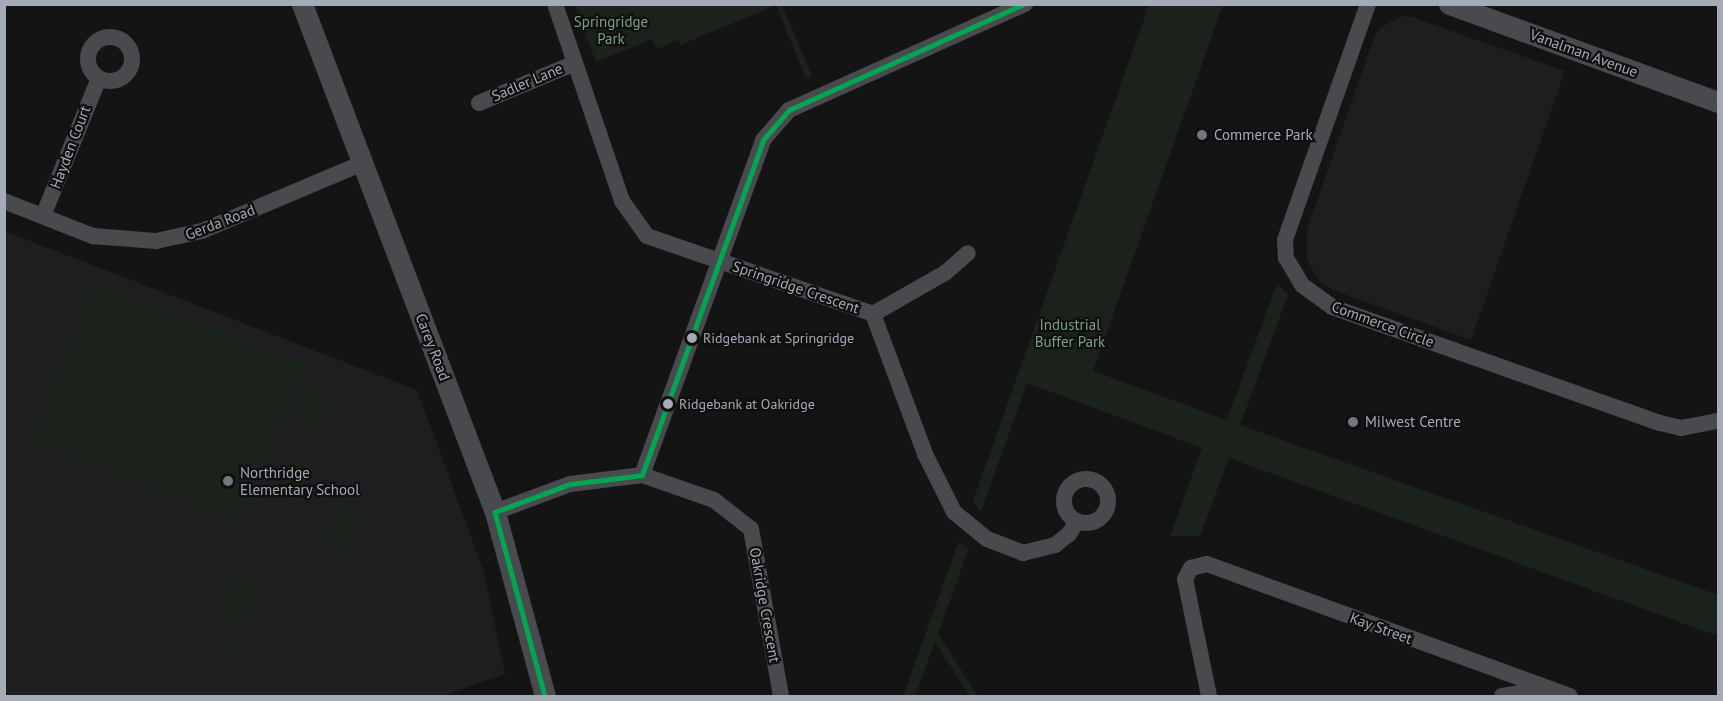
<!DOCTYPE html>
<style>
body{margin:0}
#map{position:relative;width:1723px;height:701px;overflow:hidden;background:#141414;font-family:"PT Sans",sans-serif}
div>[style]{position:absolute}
.built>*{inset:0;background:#1e1e20}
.green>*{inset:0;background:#1a221b}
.round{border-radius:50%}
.minor>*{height:16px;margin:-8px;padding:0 8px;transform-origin:8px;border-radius:8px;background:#484a4d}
.minor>.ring{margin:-8px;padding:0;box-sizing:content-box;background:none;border:16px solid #484a4d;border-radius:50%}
.tertiary>*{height:21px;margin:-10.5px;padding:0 10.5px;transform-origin:10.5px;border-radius:10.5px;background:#484a4d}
.bus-1>*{height:4.5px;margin:-2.25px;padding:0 2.25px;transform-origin:2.25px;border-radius:2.25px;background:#00a651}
.dots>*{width:16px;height:16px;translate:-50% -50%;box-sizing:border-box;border:3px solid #0f0f10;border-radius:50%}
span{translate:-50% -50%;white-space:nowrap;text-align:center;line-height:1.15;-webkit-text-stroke:4.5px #0f0f10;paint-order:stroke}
.bus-label{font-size:14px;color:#a4abb7}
.left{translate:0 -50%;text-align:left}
.park-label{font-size:15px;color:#7aa37b}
.street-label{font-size:15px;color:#a4abb7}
.poi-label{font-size:15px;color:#a4abb7}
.frame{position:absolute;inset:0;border:6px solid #a4abb7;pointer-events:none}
</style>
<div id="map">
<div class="built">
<i style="clip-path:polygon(1401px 16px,1412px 17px,1565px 71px,1471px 340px,1333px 290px,1320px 282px,1307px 260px,1307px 229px,1374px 38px,1380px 28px)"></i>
<i style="clip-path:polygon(4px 231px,417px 390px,484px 572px,505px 674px,442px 696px,5px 696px)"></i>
</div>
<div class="green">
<i style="clip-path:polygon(575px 5px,782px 5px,812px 76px,806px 79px,776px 5px,681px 45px,678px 40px,657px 49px,652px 39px,596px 62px)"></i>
<i style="clip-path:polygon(1149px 5px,1223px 5px,1093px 371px,1227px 420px,1277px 283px,1288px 295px,1240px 425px,1718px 595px,1718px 636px,1229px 458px,1200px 536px,1170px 536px,1202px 448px,1027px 383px,981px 512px,973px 501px)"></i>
<i style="clip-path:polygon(94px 281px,305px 364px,241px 525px,30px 441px)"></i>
<i style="clip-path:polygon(318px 386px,329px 391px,323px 408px,332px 412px,331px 420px,313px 430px,288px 419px,302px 390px)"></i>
<i style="clip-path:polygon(286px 454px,312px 465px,301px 492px,275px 481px)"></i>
<i style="clip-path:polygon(339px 501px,365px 511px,347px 558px,321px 548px)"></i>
<i style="clip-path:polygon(959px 541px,969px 548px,938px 634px,978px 696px,970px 696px,935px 642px,915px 696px,903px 696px)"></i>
<i style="clip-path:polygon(239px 568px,260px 574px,247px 631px,221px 624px,218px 611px,224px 591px,233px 588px)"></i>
<i class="round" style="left:228px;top:641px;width:20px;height:20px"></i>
</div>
<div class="minor">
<i style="left:555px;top:4px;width:208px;rotate:71.2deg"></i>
<i style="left:622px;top:201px;width:43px;rotate:54.5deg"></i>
<i style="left:647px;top:236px;width:239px;rotate:19deg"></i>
<i style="left:1368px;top:4px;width:250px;rotate:109.4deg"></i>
<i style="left:1285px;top:240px;width:18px;rotate:87deg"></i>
<i style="left:1286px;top:258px;width:31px;rotate:59deg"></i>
<i style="left:1302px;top:285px;width:37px;rotate:36deg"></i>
<i style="left:1332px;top:307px;width:348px;rotate:19.5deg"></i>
<i style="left:1660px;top:423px;width:22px;rotate:13deg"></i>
<i style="left:1681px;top:428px;width:38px;rotate:-11deg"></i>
<i class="ring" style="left:88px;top:37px;width:28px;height:28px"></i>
<i style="left:479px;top:103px;width:104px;rotate:-22.6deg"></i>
<i style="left:4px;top:201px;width:96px;rotate:21.5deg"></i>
<i style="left:93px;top:236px;width:63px;rotate:4.5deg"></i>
<i style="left:156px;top:241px;width:47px;rotate:-12.3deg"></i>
<i style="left:202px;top:231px;width:175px;rotate:-22.9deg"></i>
<i style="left:43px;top:216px;width:149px;rotate:-67.9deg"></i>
<i style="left:873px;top:314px;width:149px;rotate:69.6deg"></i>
<i style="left:925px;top:454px;width:65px;rotate:63.4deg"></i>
<i style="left:954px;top:512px;width:43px;rotate:39.3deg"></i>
<i style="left:987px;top:539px;width:39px;rotate:21deg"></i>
<i style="left:1023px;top:553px;width:33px;rotate:-14deg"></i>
<i style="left:1055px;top:545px;width:18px;rotate:-38deg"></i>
<i style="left:1069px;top:534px;width:15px;rotate:-58deg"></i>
<i style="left:873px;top:314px;width:83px;rotate:-29.7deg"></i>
<i style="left:945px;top:273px;width:30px;rotate:-41deg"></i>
<i style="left:642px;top:475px;width:76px;rotate:19.1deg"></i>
<i style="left:714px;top:500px;width:47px;rotate:38.1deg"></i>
<i style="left:751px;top:529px;width:170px;rotate:79.8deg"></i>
<i class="ring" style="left:1064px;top:479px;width:28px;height:28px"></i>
<i style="left:495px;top:512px;width:80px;rotate:-20.5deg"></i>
<i style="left:570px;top:484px;width:73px;rotate:-7.1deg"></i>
<i style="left:642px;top:475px;width:356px;rotate:-70.1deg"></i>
<i style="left:763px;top:140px;width:40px;rotate:-49deg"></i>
<i style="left:789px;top:110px;width:259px;rotate:-24.2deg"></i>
<i style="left:1209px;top:696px;width:119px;rotate:-101.6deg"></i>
<i style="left:1185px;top:579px;width:13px;rotate:-61deg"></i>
<i style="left:1191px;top:568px;width:16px;rotate:-14deg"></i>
<i style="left:1207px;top:564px;width:386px;rotate:20deg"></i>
<i style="left:1502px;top:696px;width:44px;rotate:-9.2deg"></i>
</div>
<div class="tertiary">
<i style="left:302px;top:4px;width:543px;rotate:69.2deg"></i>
<i style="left:495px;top:512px;width:191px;rotate:74.8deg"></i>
<i style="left:1449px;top:4px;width:286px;rotate:20deg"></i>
</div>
<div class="bus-1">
<i style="left:495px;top:512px;width:80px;rotate:-20.5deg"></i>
<i style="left:570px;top:484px;width:73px;rotate:-7.1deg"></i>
<i style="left:642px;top:475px;width:356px;rotate:-70.1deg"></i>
<i style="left:763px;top:140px;width:40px;rotate:-49deg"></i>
<i style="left:789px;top:110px;width:258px;rotate:-24.3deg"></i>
<i style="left:495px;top:512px;width:191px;rotate:74.8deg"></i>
</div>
<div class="dots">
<i style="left:1202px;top:135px;background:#72767e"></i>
<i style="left:692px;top:338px;background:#a4abb7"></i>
<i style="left:668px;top:404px;background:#a4abb7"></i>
<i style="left:1353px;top:422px;background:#72767e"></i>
<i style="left:228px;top:481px;background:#72767e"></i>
</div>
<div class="bus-label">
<span class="left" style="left:703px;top:338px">Ridgebank at Springridge</span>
<span class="left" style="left:679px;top:404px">Ridgebank at Oakridge</span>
</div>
<div class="park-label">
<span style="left:611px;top:30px">Springridge<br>Park</span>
<span style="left:1070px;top:333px">Industrial<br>Buffer Park</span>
</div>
<div class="street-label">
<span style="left:1584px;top:53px;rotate:20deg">Vanalman Avenue</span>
<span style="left:527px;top:82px;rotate:-23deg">Sadler Lane</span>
<span style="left:70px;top:147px;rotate:-69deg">Hayden Court</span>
<span style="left:220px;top:222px;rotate:-21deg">Gerda Road</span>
<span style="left:796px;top:287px;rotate:19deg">Springridge Crescent</span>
<span style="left:1383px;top:324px;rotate:20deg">Commerce Circle</span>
<span style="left:433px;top:347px;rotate:69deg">Carey Road</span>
<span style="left:765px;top:605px;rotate:80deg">Oakridge Crescent</span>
<span style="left:1381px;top:628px;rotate:20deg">Kay Street</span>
</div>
<div class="poi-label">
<span class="left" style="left:1214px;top:135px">Commerce Park</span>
<span class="left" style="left:1365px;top:422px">Milwest Centre</span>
<span class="left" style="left:240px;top:481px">Northridge<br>Elementary School</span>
</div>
<div class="frame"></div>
</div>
